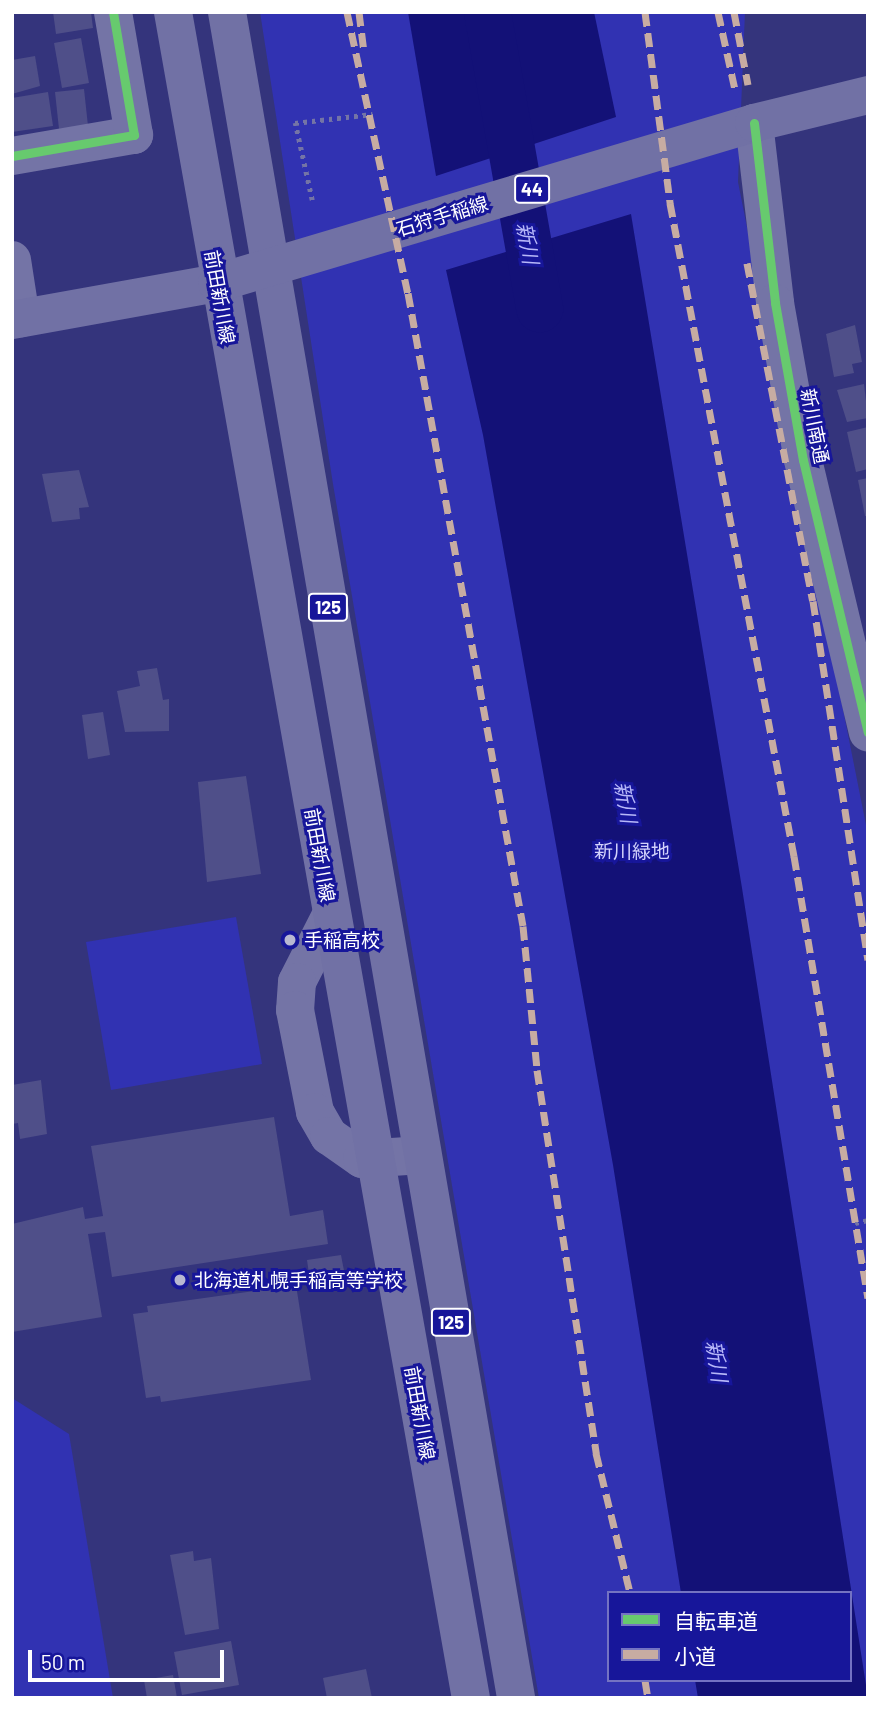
<!DOCTYPE html>
<meta charset="utf-8">
<style>
body{margin:0}
#map{position:relative;width:880px;height:1710px;overflow:hidden;background:#34347c;font-family:Barlow,"Noto Sans JP",sans-serif}
div>[style]{position:absolute}
.green>*{inset:0;background:#3132b2}
.water>*{inset:0;background:#131177}
.river>*{height:47px;margin:-23.5px;padding:0 23.5px;transform-origin:23.5px;border-radius:23.5px;background:#131177}
.building>*{inset:0;background:#4f4f89}
.path>*{height:4.5px;margin-top:-2.25px;transform-origin:0;background:repeating-linear-gradient(90deg,#7474a6 0 3.5px,transparent 0 8.5px)}
.minor>*{height:38px;margin:-19px;padding:0 19px;transform-origin:19px;border-radius:19px;background:#7474a6}
.major>*{height:38px;margin:-19px;padding:0 19px;transform-origin:19px;border-radius:19px;background:#7171a5}
.quiet>*{height:7px;margin-top:-3.5px;transform-origin:0;background:repeating-linear-gradient(90deg,#c7aca2 0 14px,transparent 0 21px)}
.cycleway>*{height:9px;margin:-4.5px;padding:0 4.5px;transform-origin:4.5px;border-radius:4.5px;background:#67ca6e}
.dots>*{width:19px;height:19px;translate:-50% -50%;box-sizing:border-box;border:4px solid #17169a;border-radius:50%}
span{translate:-50% -50%;white-space:nowrap;text-align:center;line-height:1.15;-webkit-text-stroke:6px #17169a;paint-order:stroke}
.shield-label span{padding:2px 5px;background:#17169a;border:2px solid;border-radius:5px;-webkit-text-stroke-width:0}
.shield-label{font-size:18px;color:#fff;font-weight:700}
.street-label{font-size:19px;color:#fff}
.park-label{font-size:19px;color:#d3d3fc}
.poi-label{font-size:19px;color:#fff}
.left{translate:0 -50%;text-align:left}
.water-label{font-size:21px;color:#b7b8f9;font-style:italic}
.frame{position:absolute;inset:0;border:14px solid #fff;pointer-events:none}
.legend{position:absolute;left:607px;top:1591px;width:245px;height:91px;box-sizing:border-box;background:#17169a;border:2px solid #7473c2;margin:0;padding:9px 12px;list-style:none;font-size:21px;color:#fff}
.legend li{display:flex;align-items:center;gap:14px;height:35px}
.legend b{width:35px;border:2px solid #7473c2}
.scale{position:absolute;left:28px;top:1650px;width:196px;height:32px;box-sizing:border-box;border:4px solid #fff;border-top:0;padding-left:9px;font-size:21px;line-height:24px;white-space:nowrap;color:#fff;-webkit-text-stroke:5px #17169a;paint-order:stroke}
</style>
<div id="map">
<div class="green">
<i style="clip-path:polygon(evenodd,260px 12px,745px 12px,738px 182px,868px 835px,868px 1698px,539px 1698px,333px 484px,260px 12px,609px 1593px,850px 1593px,850px 1680px,609px 1680px,609px 1593px)"></i>
<i style="clip-path:polygon(236px 917px,262px 1064px,111px 1090px,86px 942px)"></i>
<i style="clip-path:polygon(12px 1398px,69px 1434px,113px 1698px,12px 1698px)"></i>
</div>
<div class="water">
<i style="clip-path:polygon(408px 12px,594px 12px,616px 117px,436px 176px)"></i>
<i style="clip-path:polygon(631px 214px,742px 888px,868px 1698px,698px 1698px,695px 1680px,850px 1680px,850px 1593px,681px 1593px,613px 1165px,483px 435px,446px 270px)"></i>
</div>
<div class="river">
<i style="left:487px;top:12px;width:301px;rotate:80deg"></i>
</div>
<div class="building">
<i style="clip-path:polygon(53px 12px,91px 12px,93px 28px,56px 34px)"></i>
<i style="clip-path:polygon(81px 38px,89px 83px,62px 88px,54px 43px)"></i>
<i style="clip-path:polygon(35px 56px,40px 86px,12px 94px,12px 60px)"></i>
<i style="clip-path:polygon(84px 89px,88px 126px,59px 129px,55px 92px)"></i>
<i style="clip-path:polygon(48px 92px,53px 126px,12px 132px,12px 98px)"></i>
<i style="clip-path:polygon(855px 325px,862px 362px,852px 364px,854px 373px,834px 377px,826px 334px)"></i>
<i style="clip-path:polygon(864px 384px,868px 418px,847px 422px,837px 390px)"></i>
<i style="clip-path:polygon(868px 427px,868px 469px,856px 472px,847px 432px)"></i>
<i style="clip-path:polygon(79px 470px,89px 507px,79px 508px,80px 519px,52px 522px,42px 474px)"></i>
<i style="clip-path:polygon(868px 478px,868px 516px,865px 516px,858px 480px)"></i>
<i style="clip-path:polygon(157px 668px,163px 700px,169px 699px,169px 731px,125px 732px,117px 691px,140px 686px,137px 671px)"></i>
<i style="clip-path:polygon(103px 712px,110px 755px,88px 759px,82px 715px)"></i>
<i style="clip-path:polygon(246px 776px,261px 874px,207px 882px,198px 782px)"></i>
<i style="clip-path:polygon(41px 1080px,47px 1134px,20px 1139px,18px 1123px,12px 1124px,12px 1085px)"></i>
<i style="clip-path:polygon(274px 1117px,290px 1216px,323px 1210px,328px 1244px,112px 1277px,105px 1232px,88px 1234px,102px 1317px,12px 1332px,12px 1224px,83px 1207px,85px 1219px,103px 1216px,91px 1146px)"></i>
<i style="clip-path:polygon(341px 1255px,345px 1276px,310px 1281px,307px 1260px)"></i>
<i style="clip-path:polygon(296px 1285px,311px 1380px,161px 1402px,160px 1396px,146px 1398px,133px 1314px,148px 1312px,147px 1306px)"></i>
<i style="clip-path:polygon(193px 1551px,194px 1561px,211px 1558px,219px 1629px,185px 1635px,170px 1555px)"></i>
<i style="clip-path:polygon(231px 1641px,239px 1685px,182px 1695px,174px 1652px)"></i>
<i style="clip-path:polygon(366px 1669px,372px 1698px,327px 1698px,323px 1678px)"></i>
<i style="clip-path:polygon(173px 1675px,177px 1698px,147px 1698px,144px 1680px)"></i>
</div>
<div class="path">
<i style="left:312px;top:200px;width:79px;rotate:-102.4deg"></i>
<i style="left:295px;top:123px;width:78px;rotate:-6.7deg"></i>
<i style="left:855px;top:1223px;width:13px;rotate:-13deg"></i>
</div>
<div class="minor">
<i style="left:754px;top:123px;width:181px;rotate:83.3deg"></i>
<i style="left:775px;top:303px;width:159px;rotate:79.9deg"></i>
<i style="left:803px;top:460px;width:280px;rotate:76.6deg"></i>
<i style="left:12px;top:156px;width:124px;rotate:-9.8deg"></i>
<i style="left:134px;top:135px;width:125px;rotate:-99.7deg"></i>
<i style="left:12px;top:260px;width:59px;rotate:81.2deg"></i>
<i style="left:331px;top:915px;width:75px;rotate:116.9deg"></i>
<i style="left:297px;top:982px;width:28px;rotate:94deg"></i>
<i style="left:295px;top:1010px;width:104px;rotate:78.9deg"></i>
<i style="left:315px;top:1112px;width:28px;rotate:60deg"></i>
<i style="left:329px;top:1136px;width:40px;rotate:34.9deg"></i>
<i style="left:362px;top:1159px;width:60px;rotate:-3.8deg"></i>
</div>
<div class="major">
<i style="left:173px;top:12px;width:1712px;rotate:79.98deg"></i>
<i style="left:227px;top:12px;width:1711px;rotate:80.27deg"></i>
<i style="left:12px;top:320px;width:208px;rotate:-10.2deg"></i>
<i style="left:217px;top:283px;width:560px;rotate:-16.59deg"></i>
<i style="left:754px;top:123px;width:117px;rotate:-13.8deg"></i>
</div>
<div class="quiet">
<i style="left:347px;top:12px;width:288px;rotate:77.8deg"></i>
<i style="left:408px;top:293px;width:643px;rotate:79.7deg"></i>
<i style="left:523px;top:926px;width:145px;rotate:84.4deg"></i>
<i style="left:537px;top:1070px;width:388px;rotate:81.2deg"></i>
<i style="left:596px;top:1453px;width:144px;rotate:76.3deg"></i>
<i style="left:359px;top:12px;width:40px;rotate:82.9deg"></i>
<i style="left:645px;top:12px;width:193px;rotate:82.5deg"></i>
<i style="left:670px;top:203px;width:665px;rotate:79.25deg"></i>
<i style="left:794px;top:856px;width:448px;rotate:80.5deg"></i>
<i style="left:718px;top:12px;width:79px;rotate:77.6deg"></i>
<i style="left:734px;top:12px;width:74px;rotate:79.1deg"></i>
<i style="left:747px;top:263px;width:344px;rotate:79deg"></i>
<i style="left:813px;top:601px;width:363px;rotate:81.3deg"></i>
<i style="left:645px;top:1680px;width:18px;rotate:81deg"></i>
</div>
<div class="cycleway">
<i style="left:754px;top:123px;width:181px;rotate:83.3deg"></i>
<i style="left:775px;top:303px;width:159px;rotate:79.9deg"></i>
<i style="left:803px;top:460px;width:280px;rotate:76.6deg"></i>
<i style="left:12px;top:156px;width:124px;rotate:-9.8deg"></i>
<i style="left:134px;top:135px;width:125px;rotate:-99.7deg"></i>
</div>
<div class="dots">
<i style="left:290px;top:940px;background:#b8b8d1"></i>
<i style="left:180px;top:1280px;background:#b8b8d1"></i>
</div>
<div class="shield-label">
<span style="left:532px;top:189px">44</span>
<span style="left:328px;top:607px">125</span>
<span style="left:451px;top:1322px">125</span>
</div>
<div class="street-label">
<span style="left:442px;top:216px;rotate:-17deg">石狩手稲線</span>
<span style="left:220px;top:297px;rotate:80deg">前田新川線</span>
<span style="left:815px;top:426px;rotate:79deg">新川南通</span>
<span style="left:320px;top:855px;rotate:80deg">前田新川線</span>
<span style="left:420px;top:1413px;rotate:80deg">前田新川線</span>
</div>
<div class="park-label">
<span style="left:632px;top:851px">新川緑地</span>
</div>
<div class="poi-label">
<span class="left" style="left:304px;top:940px">手稲高校</span>
<span class="left" style="left:194px;top:1280px">北海道札幌手稲高等学校</span>
</div>
<div class="water-label">
<span style="left:528px;top:243px;rotate:80deg">新川</span>
<span style="left:626px;top:802px;rotate:80deg">新川</span>
<span style="left:717px;top:1361px;rotate:81deg">新川</span>
</div>
<div class="frame"></div>
<ul class="legend">
<li><b style="height:9px;background:#67ca6e"></b>自転車道</li>
<li><b style="height:9px;background:#c7aca2"></b>小道</li>
</ul>
<div class="scale">50 m</div>
</div>
